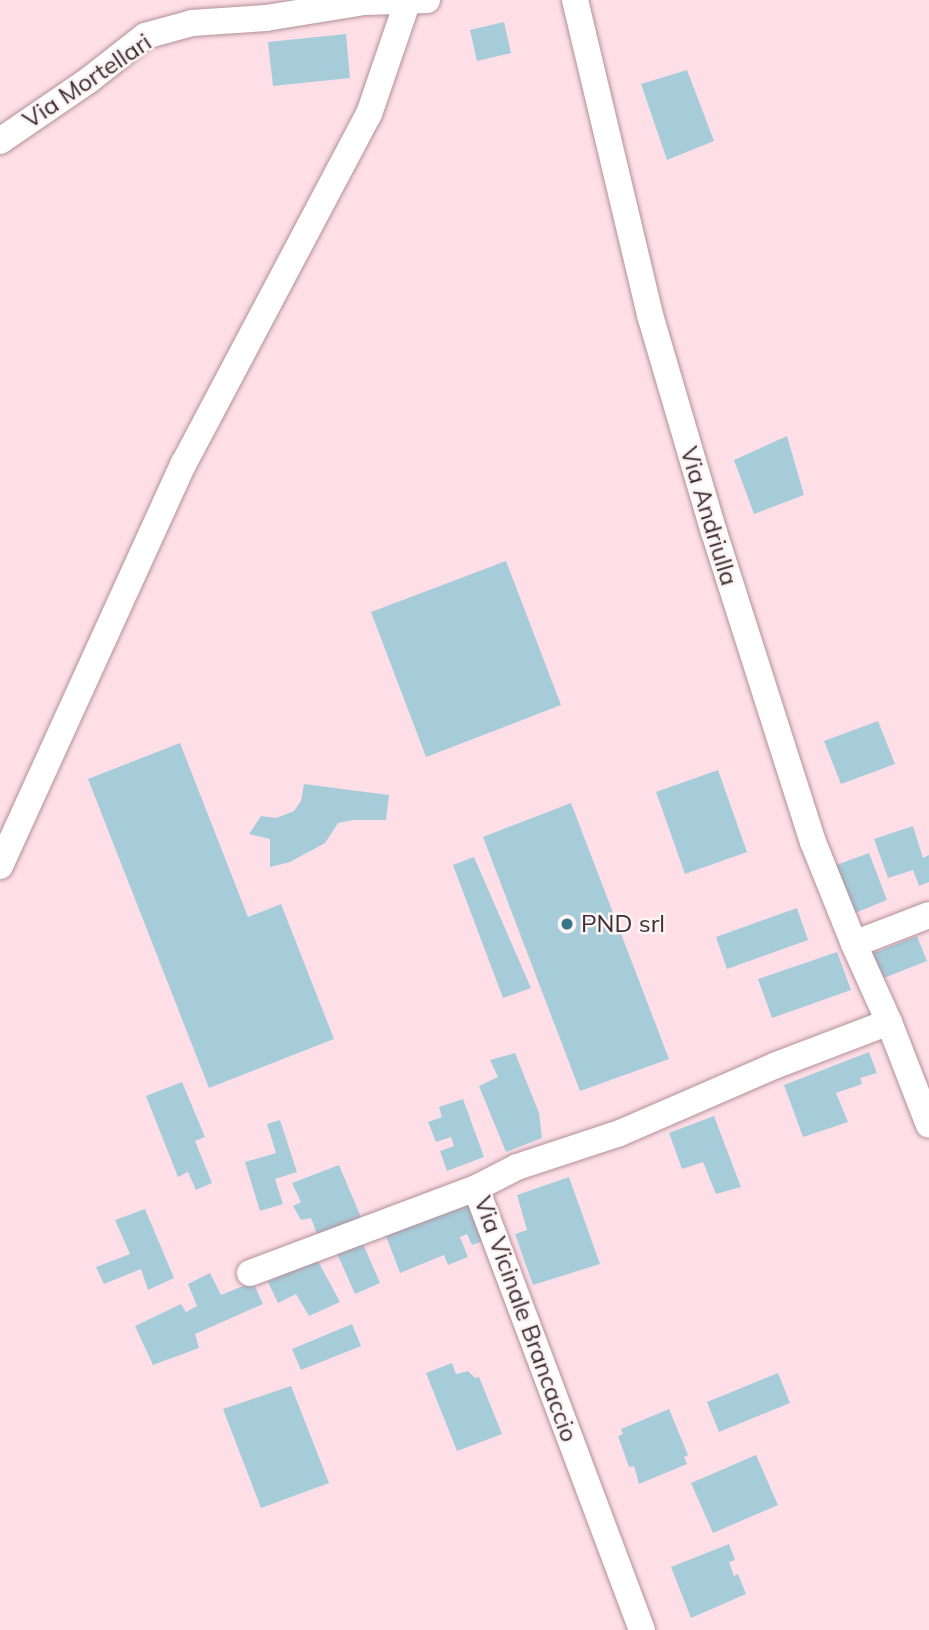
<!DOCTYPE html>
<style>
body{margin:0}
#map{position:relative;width:929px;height:1630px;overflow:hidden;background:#fedfe7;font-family:Mulish,sans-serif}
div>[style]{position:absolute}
.building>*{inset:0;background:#a6ccda}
.roads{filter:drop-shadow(0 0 2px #b39099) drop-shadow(0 0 2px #b39099)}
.minor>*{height:26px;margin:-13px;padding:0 13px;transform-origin:13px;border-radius:13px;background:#fff}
.dots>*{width:19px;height:19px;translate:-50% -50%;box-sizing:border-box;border:4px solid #fbf3f5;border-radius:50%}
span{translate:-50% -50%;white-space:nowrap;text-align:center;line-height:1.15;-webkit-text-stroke:5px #fbf3f5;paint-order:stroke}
.street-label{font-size:24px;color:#3d2e32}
.poi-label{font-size:24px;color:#3d2e32}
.left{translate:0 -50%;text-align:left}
</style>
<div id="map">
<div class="building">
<i style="clip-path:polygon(504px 22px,511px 53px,477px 61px,470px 30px)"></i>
<i style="clip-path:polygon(346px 34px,350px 78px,273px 86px,268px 42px)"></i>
<i style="clip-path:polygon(687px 70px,714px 141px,667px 160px,641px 84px)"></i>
<i style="clip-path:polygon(787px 436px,804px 495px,754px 514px,734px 460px)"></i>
<i style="clip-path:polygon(506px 561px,561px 705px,426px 757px,371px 612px)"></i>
<i style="clip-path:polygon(878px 721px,895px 764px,841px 784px,824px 741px)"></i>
<i style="clip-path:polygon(180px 743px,248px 917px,281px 904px,334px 1039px,209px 1088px,88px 779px)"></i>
<i style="clip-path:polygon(718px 770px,747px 852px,685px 874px,656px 792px)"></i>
<i style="clip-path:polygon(304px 784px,389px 795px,386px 820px,353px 820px,338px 823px,325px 843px,290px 862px,270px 867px,270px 839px,249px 834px,261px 816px,276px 818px,294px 811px,301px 801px)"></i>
<i style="clip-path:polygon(571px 803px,669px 1059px,580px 1091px,483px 837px)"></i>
<i style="clip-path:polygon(913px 826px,923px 858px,929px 855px,929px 882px,919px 886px,913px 870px,888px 878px,874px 839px)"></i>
<i style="clip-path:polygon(869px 853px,887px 900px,850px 915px,831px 867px)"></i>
<i style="clip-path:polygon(474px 857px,531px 988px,503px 998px,453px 865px)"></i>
<i style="clip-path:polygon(797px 908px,808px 940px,727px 969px,716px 937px)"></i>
<i style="clip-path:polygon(917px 936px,927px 961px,881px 979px,871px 954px)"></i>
<i style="clip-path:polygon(837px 952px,851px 990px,772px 1018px,758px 979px)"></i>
<i style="clip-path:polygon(869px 1052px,877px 1073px,860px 1078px,862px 1084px,836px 1093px,848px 1122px,803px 1137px,784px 1085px)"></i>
<i style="clip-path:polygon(515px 1053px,539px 1113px,542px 1138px,506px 1152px,479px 1086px,498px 1077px,490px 1060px)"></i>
<i style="clip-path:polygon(182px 1082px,205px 1137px,195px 1141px,212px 1183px,196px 1190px,188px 1172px,178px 1177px,146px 1096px)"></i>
<i style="clip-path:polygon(463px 1099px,484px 1157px,447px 1171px,440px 1151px,454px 1146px,451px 1137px,436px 1142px,428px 1122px,442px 1117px,439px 1107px)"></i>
<i style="clip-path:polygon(714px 1116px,741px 1187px,716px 1194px,703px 1162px,682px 1169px,669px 1133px)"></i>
<i style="clip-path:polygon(280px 1120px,297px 1172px,275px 1179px,283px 1204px,260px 1211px,245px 1162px,276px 1153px,267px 1124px)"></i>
<i style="clip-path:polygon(339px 1165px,363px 1222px,320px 1242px,311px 1218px,301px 1220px,293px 1206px,301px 1202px,292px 1183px)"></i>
<i style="clip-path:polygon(569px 1177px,600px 1264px,533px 1285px,515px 1234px,527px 1230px,517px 1195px)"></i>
<i style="clip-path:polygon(469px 1201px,485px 1240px,472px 1245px,467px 1234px,460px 1237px,468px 1257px,448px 1265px,444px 1255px,400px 1273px,384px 1231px)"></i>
<i style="clip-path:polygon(145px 1209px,174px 1278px,148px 1290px,141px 1269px,104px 1284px,96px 1267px,130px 1254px,115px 1220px)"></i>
<i style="clip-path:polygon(360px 1237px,380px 1283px,355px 1294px,335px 1249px)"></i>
<i style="clip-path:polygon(318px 1261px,340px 1302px,309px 1316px,296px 1294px,278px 1303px,268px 1282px,290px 1270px)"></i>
<i style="clip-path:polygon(210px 1273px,221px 1295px,253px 1282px,263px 1304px,195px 1334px,199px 1348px,153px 1365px,135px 1326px,181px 1304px,186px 1312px,197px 1306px,188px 1284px)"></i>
<i style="clip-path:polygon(352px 1324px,361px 1346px,301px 1370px,292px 1349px)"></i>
<i style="clip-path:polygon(452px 1363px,456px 1374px,468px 1371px,475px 1378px,479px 1377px,502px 1434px,457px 1451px,426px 1373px)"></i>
<i style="clip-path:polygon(778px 1373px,790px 1403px,719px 1432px,707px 1402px)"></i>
<i style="clip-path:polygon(291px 1386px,329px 1483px,261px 1508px,223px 1409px)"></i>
<i style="clip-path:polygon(669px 1409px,688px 1455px,684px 1457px,687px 1464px,639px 1484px,634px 1466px,629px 1467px,618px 1436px,623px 1434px,621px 1429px)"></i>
<i style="clip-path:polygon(756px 1455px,778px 1505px,713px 1533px,691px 1483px)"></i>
<i style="clip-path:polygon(729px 1544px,735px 1560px,729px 1562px,734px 1576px,738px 1574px,746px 1594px,691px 1618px,671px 1567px)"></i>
</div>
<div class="roads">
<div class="minor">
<i style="left:575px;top:0;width:324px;rotate:76.6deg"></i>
<i style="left:650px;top:315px;width:226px;rotate:73.6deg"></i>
<i style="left:714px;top:532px;width:325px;rotate:72.3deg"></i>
<i style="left:813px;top:842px;width:110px;rotate:68.1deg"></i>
<i style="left:854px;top:944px;width:80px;rotate:-21.1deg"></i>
<i style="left:0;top:141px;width:108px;rotate:-34.4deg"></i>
<i style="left:89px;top:80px;width:71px;rotate:-38.2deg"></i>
<i style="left:145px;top:36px;width:49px;rotate:-15.5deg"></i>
<i style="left:192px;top:23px;width:74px;rotate:-3.9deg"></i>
<i style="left:266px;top:18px;width:100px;rotate:-9.2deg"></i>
<i style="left:365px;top:2px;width:62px;rotate:-1.8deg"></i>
<i style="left:0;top:866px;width:443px;rotate:-65.5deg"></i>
<i style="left:184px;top:463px;width:395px;rotate:-62.1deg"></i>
<i style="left:369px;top:114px;width:120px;rotate:-71.1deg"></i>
<i style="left:889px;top:1022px;width:110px;rotate:68.8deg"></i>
<i style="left:250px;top:1273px;width:241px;rotate:-20.6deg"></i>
<i style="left:642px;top:1630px;width:472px;rotate:-110.6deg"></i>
<i style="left:476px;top:1188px;width:46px;rotate:-27.1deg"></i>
<i style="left:517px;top:1167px;width:108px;rotate:-18.3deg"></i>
<i style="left:620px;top:1133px;width:168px;rotate:-23.5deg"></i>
<i style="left:774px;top:1066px;width:123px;rotate:-20.9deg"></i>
<i style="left:889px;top:1022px;width:85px;rotate:-114.2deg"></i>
</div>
</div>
<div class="dots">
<i style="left:567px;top:924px;background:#367589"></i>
</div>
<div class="street-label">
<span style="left:87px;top:81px;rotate:-34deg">Via Mortellari</span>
<span style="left:709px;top:516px;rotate:73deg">Via Andriulla</span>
<span style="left:526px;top:1319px;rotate:70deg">Via Vicinale Brancaccio</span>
</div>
<div class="poi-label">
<span class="left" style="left:581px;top:924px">PND srl</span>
</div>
</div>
